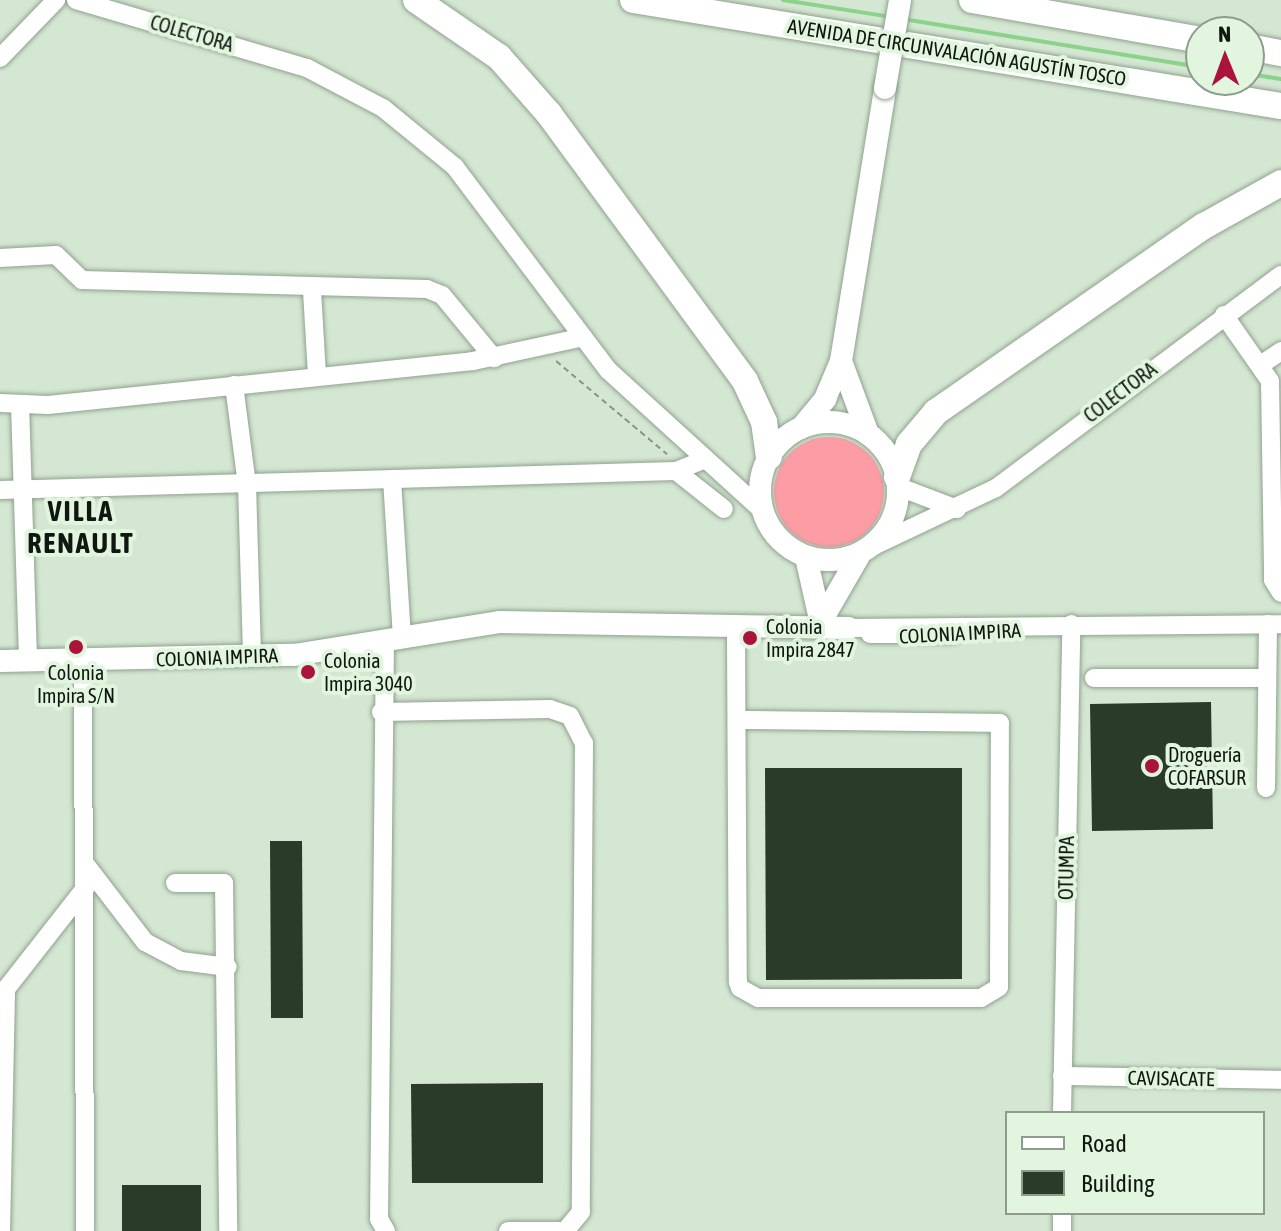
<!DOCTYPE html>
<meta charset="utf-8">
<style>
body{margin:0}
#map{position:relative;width:1281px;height:1231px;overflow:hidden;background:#d4e7d2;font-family:"Asap Condensed",sans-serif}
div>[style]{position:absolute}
.green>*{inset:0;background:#fc9da5}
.round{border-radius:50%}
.stream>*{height:4px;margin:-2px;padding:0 2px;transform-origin:2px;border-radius:2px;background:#8dd28a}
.building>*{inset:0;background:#2b3b2a}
.path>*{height:2px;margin-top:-1px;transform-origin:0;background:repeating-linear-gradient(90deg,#879586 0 6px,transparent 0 10px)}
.roads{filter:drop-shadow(0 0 2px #90a28f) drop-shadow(0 0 2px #90a28f)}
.minor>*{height:18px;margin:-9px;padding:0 9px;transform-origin:9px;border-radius:9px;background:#fff}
.major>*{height:22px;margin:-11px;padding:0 11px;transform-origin:11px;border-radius:11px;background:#fff}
.major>.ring{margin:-11px;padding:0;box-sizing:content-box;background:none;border:22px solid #fff;border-radius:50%}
.highway>*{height:26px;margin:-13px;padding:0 13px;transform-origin:13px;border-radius:13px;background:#fff}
.bridges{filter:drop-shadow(0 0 2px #90a28f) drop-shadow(0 0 2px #90a28f)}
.major-bridge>*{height:22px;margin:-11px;padding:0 11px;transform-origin:11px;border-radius:11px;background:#fff}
.dots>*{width:22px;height:22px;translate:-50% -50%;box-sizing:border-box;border:4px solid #e1f5df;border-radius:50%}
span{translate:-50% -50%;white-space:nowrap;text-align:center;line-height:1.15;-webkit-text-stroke:8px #e1f5df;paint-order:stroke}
.street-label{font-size:20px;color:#101710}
.poi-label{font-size:20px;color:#101710}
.left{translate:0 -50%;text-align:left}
.district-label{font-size:28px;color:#101710;font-weight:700;letter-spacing:2px}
.legend{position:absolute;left:1005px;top:1111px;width:260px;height:104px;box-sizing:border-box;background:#e1f5df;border:2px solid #8d9c8c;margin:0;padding:10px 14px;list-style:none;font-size:24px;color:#101710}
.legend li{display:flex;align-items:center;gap:16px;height:40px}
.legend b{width:40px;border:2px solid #8d9c8c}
.north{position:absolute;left:1185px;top:16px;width:80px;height:80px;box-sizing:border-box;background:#e1f5df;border:2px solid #8d9c8c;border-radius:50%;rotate:359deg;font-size:22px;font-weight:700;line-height:32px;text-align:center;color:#101710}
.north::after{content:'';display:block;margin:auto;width:28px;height:36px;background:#aa133b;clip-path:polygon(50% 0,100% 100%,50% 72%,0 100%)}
</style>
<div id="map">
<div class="green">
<i class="round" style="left:774px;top:437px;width:110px;height:110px"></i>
</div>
<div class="stream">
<i style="left:783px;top:0;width:109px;rotate:8.9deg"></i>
<i style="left:903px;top:19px;width:302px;rotate:9.2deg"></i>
<i style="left:1249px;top:74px;width:32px;rotate:9deg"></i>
</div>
<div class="building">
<i style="clip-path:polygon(1211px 702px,1213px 829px,1092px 831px,1090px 704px)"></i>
<i style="clip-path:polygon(765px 768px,962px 768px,962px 979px,766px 980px)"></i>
<i style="clip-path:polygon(270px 841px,302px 841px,303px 1018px,271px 1018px)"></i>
<i style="clip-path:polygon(543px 1083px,543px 1183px,412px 1183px,411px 1084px)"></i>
<i style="clip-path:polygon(122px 1185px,201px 1185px,201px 1231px,122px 1231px)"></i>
</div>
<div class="path">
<i style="left:556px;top:361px;width:145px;rotate:40deg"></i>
</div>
<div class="roads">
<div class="minor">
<i style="left:76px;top:0;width:241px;rotate:16.4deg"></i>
<i style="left:307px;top:68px;width:86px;rotate:27.8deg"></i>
<i style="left:383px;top:108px;width:93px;rotate:39.3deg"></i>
<i style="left:455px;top:167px;width:254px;rotate:53deg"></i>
<i style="left:608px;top:370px;width:208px;rotate:42.3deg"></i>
<i style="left:0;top:58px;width:81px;rotate:-46deg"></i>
<i style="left:0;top:258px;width:56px;rotate:-3.1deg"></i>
<i style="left:56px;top:255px;width:36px;rotate:44deg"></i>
<i style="left:82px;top:280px;width:345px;rotate:1.5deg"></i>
<i style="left:427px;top:289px;width:16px;rotate:22deg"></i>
<i style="left:442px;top:295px;width:82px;rotate:50.5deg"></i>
<i style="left:312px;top:291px;width:84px;rotate:86.6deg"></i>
<i style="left:1224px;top:315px;width:80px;rotate:55.1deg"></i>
<i style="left:1270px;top:381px;width:199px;rotate:89.1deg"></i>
<i style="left:1273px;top:580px;width:15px;rotate:58deg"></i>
<i style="left:1262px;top:364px;width:23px;rotate:-34deg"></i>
<i style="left:234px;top:385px;width:101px;rotate:82.6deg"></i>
<i style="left:247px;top:485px;width:172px;rotate:88.3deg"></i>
<i style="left:0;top:403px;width:48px;rotate:2.4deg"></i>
<i style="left:48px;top:405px;width:427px;rotate:-5.9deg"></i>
<i style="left:473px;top:361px;width:108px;rotate:-12.2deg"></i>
<i style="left:20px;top:404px;width:257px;rotate:88.2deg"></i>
<i style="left:676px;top:471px;width:61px;rotate:38.4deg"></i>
<i style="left:392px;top:479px;width:157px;rotate:86.4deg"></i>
<i style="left:899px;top:487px;width:62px;rotate:20.8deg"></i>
<i style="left:0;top:490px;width:676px;rotate:-1.61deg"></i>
<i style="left:676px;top:471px;width:32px;rotate:-22deg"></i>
<i style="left:869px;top:548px;width:140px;rotate:-25.3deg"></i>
<i style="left:996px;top:488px;width:356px;rotate:-36.8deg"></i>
<i style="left:849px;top:628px;width:432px;rotate:-0.5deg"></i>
<i style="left:870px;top:634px;width:83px"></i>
<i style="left:736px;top:637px;width:345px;rotate:89.7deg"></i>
<i style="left:738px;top:982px;width:6px;rotate:72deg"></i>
<i style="left:740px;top:988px;width:21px;rotate:29deg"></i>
<i style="left:758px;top:998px;width:223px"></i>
<i style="left:981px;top:998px;width:21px;rotate:-31deg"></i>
<i style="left:999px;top:987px;width:264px;rotate:-89.8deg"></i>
<i style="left:1000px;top:723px;width:263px;rotate:-179.3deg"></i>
<i style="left:385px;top:640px;width:579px;rotate:90.59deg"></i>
<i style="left:379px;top:1219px;width:14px;rotate:60deg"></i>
<i style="left:83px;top:661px;width:570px;rotate:89.8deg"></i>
<i style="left:1094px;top:678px;width:173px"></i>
<i style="left:381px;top:712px;width:169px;rotate:-1deg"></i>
<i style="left:550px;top:709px;width:21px;rotate:19deg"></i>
<i style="left:570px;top:716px;width:30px;rotate:63deg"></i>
<i style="left:584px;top:743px;width:469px;rotate:90.4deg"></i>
<i style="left:581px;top:1212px;width:25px;rotate:130deg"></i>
<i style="left:565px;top:1231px;width:57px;rotate:180deg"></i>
<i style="left:1266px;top:788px;width:164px;rotate:-89.3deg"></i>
<i style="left:86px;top:865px;width:97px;rotate:52.5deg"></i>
<i style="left:145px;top:942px;width:41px;rotate:27.8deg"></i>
<i style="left:181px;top:961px;width:47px;rotate:7.3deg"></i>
<i style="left:175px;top:883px;width:49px"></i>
<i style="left:224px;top:883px;width:348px;rotate:89.3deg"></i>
<i style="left:1062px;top:1076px;width:219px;rotate:1deg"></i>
<i style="left:1062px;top:1113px;width:489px;rotate:-88.9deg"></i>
<i style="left:1px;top:1231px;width:242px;rotate:-88.8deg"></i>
<i style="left:6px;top:989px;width:130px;rotate:-51.9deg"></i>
<i style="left:1062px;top:1231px;width:18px;rotate:-90deg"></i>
</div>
<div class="major">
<i style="left:841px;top:361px;width:78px;rotate:69.7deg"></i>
<i class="ring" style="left:760px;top:422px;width:116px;height:116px"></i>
<i style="left:801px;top:428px;width:38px;rotate:-50deg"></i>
<i style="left:825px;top:399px;width:41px;rotate:-67.2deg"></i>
<i style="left:841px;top:361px;width:277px;rotate:-80.8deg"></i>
<i style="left:806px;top:557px;width:73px;rotate:77.3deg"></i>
<i style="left:823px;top:618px;width:74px;rotate:-60deg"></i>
<i style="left:0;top:661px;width:294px;rotate:-1.2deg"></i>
<i style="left:294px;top:655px;width:209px;rotate:-9.1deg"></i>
<i style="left:500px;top:622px;width:349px;rotate:1deg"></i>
</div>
<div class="highway">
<i style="left:416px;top:0;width:101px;rotate:34.5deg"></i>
<i style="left:499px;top:57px;width:76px;rotate:48.7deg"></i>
<i style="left:549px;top:114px;width:331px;rotate:53.7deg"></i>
<i style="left:745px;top:381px;width:45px;rotate:65.1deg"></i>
<i style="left:764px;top:422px;width:35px;rotate:82deg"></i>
<i style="left:633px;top:0;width:657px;rotate:9.29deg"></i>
<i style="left:972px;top:0;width:232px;rotate:9.9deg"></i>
<i style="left:1249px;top:47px;width:33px;rotate:11deg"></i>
<i style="left:897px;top:477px;width:35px;rotate:-70deg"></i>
<i style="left:909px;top:444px;width:42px;rotate:-49.8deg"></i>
<i style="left:936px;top:412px;width:326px;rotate:-34.8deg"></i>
<i style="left:1204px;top:226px;width:88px;rotate:-29.2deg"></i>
</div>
</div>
<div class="bridges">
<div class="major-bridge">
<i style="left:885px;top:88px;width:89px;rotate:-80.3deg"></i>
</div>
</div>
<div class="dots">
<i style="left:750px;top:638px;background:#aa133b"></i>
<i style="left:76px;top:647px;background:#aa133b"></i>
<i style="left:308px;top:672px;background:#aa133b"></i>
<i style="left:1152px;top:766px;background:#aa133b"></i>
</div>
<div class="street-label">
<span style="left:192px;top:33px;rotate:16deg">COLECTORA</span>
<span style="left:957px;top:52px;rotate:9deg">AVENIDA DE CIRCUNVALACIÓN AGUSTÍN TOSCO</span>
<span style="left:1120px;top:392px;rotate:-37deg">COLECTORA</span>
<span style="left:960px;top:633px;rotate:-3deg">COLONIA IMPIRA</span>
<span style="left:217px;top:657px;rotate:-2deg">COLONIA IMPIRA</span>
<span style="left:1066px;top:868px;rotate:-89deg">OTUMPA</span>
<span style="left:1171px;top:1078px;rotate:1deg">CAVISACATE</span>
</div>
<div class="poi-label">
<span class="left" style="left:766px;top:638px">Colonia<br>Impira 2847</span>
<span class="left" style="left:324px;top:672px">Colonia<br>Impira 3040</span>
<span style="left:76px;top:684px">Colonia<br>Impira S/N</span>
<span class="left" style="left:1168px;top:766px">Droguería<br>COFARSUR</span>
</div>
<div class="district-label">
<span style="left:81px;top:527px">VILLA<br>RENAULT</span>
</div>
<ul class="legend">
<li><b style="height:10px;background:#fff"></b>Road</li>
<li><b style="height:22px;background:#2b3b2a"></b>Building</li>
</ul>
<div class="north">N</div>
</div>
